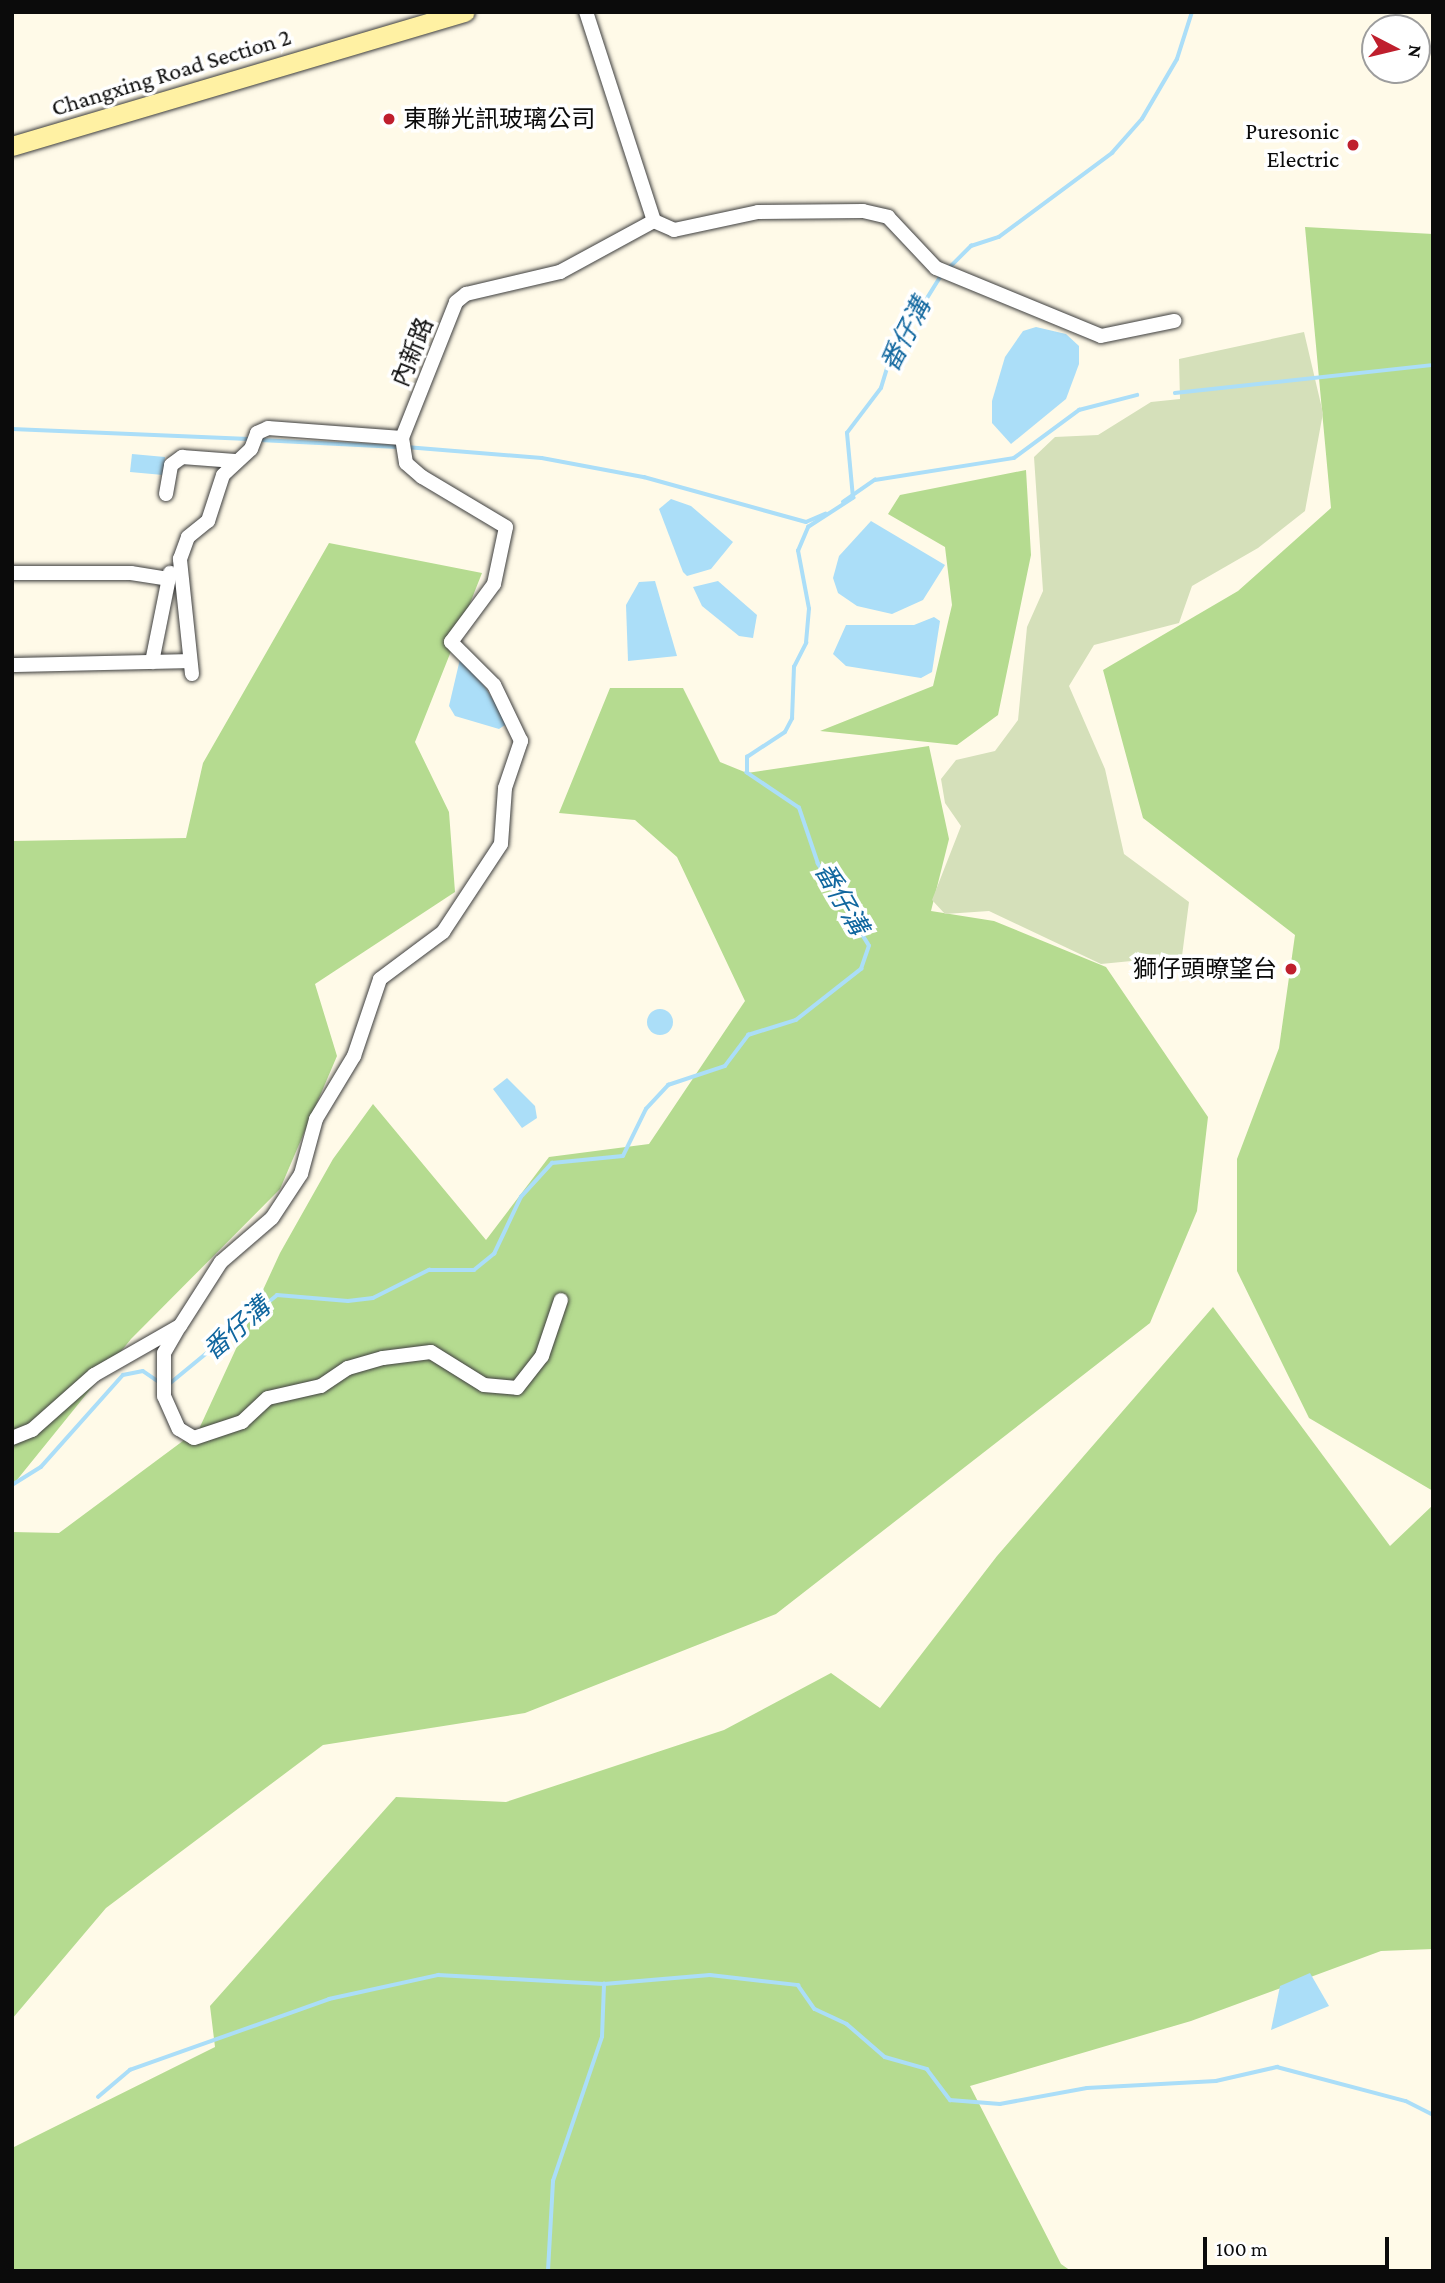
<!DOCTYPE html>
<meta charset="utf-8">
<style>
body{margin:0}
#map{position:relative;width:1445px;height:2283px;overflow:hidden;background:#fffae8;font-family:"Crimson Pro","Noto Sans TC",serif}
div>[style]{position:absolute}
.forest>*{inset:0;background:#b5db90}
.cemetery>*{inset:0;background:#d5e0ba}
.water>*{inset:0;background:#abdef8}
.round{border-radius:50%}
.stream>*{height:3.5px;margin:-1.75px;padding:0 1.75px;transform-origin:1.75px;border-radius:1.75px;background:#abdef8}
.roads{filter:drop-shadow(0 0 2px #3e3e3e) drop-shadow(0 0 2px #3e3e3e)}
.street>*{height:14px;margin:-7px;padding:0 7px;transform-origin:7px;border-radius:7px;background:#fff}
.secondary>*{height:19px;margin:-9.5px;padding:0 9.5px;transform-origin:9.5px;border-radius:9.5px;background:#fff1a3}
.dots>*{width:19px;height:19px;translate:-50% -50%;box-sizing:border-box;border:4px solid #fff;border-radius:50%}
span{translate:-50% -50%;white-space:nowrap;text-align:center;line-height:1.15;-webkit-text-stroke:7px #fff;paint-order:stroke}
.street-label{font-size:24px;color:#0b0b0b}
.poi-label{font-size:24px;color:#0b0b0b}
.left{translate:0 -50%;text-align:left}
.right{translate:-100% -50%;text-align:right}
.water-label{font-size:26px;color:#11679f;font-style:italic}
.frame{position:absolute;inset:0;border:14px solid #0b0b0b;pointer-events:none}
.north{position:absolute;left:1361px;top:14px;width:70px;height:70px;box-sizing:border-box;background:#fff;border:2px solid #9d9d9d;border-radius:50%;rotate:97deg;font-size:19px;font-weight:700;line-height:28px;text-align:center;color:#0b0b0b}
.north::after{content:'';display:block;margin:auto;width:24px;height:32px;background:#bf1f2d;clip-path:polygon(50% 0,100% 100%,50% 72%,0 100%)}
.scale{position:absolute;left:1203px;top:2237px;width:186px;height:32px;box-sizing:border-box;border:4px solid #0b0b0b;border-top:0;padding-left:9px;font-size:21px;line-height:24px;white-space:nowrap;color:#0b0b0b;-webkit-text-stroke:5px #fff;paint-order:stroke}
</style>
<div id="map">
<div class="forest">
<i style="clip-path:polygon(1305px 227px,1433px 234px,1433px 1491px,1309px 1418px,1237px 1271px,1237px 1159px,1279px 1048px,1295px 935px,1143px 818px,1103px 670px,1238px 591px,1331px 508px)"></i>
<i style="clip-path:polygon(1026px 470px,1031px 555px,998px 715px,957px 745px,820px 731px,933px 686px,952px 605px,945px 547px,888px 514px,900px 495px)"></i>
<i style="clip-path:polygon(329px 543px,482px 573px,415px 742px,449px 812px,455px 892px,315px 984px,337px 1056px,280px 1189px,131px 1339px,12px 1486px,12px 841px,186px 838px,203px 763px)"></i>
<i style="clip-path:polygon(610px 688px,683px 688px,720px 762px,747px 773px,929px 746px,949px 839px,931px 911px,994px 921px,1106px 967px,1208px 1117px,1197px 1211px,1150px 1323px,776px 1614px,525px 1713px,323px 1745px,106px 1908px,12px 2019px,12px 1532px,59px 1533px,199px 1429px,280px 1253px,333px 1159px,373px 1104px,486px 1240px,549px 1157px,649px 1144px,745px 1001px,677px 857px,635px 820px,559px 813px)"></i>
<i style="clip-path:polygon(1213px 1307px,1390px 1546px,1433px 1505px,1433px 1949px,1381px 1951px,1191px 2021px,970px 2086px,1061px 2264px,1071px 2271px,12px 2271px,12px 2148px,215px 2047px,210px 2006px,396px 1797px,506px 1802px,724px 1730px,831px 1673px,880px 1708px,997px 1556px)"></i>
</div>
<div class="cemetery">
<i style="clip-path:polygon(1304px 332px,1323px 413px,1305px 511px,1258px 548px,1192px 586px,1179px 623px,1094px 645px,1069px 686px,1105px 769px,1124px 854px,1189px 902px,1182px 956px,1101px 964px,989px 911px,945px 914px,932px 900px,961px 826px,945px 803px,941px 779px,956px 760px,995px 751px,1018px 720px,1027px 627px,1043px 591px,1034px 457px,1055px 437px,1098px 435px,1151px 402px,1180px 399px,1179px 359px)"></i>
</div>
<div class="water">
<i style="clip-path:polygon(1036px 327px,1066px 334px,1079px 346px,1079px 364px,1066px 399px,1011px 444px,992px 423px,992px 401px,1005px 357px,1023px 331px)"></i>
<i style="clip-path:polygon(132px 454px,165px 457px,163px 475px,130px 472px)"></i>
<i style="clip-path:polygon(671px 499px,691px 506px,733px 542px,711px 569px,687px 576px,683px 572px,659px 509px)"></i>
<i style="clip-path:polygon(871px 521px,945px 565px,923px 600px,892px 614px,857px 606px,838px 593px,833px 578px,839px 556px)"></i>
<i style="clip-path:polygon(655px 581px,677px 656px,628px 661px,626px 605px,639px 582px)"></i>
<i style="clip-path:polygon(718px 581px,757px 615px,753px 638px,739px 636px,702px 606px,693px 587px)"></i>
<i style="clip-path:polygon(934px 617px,940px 621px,932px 672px,921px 678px,846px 666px,833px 654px,846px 625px,914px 625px)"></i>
<i style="clip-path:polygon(460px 659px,485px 687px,508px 723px,499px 729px,455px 716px,449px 706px)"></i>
<i class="round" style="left:647px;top:1009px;width:26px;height:26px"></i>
<i style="clip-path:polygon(507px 1078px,535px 1106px,537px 1118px,522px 1128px,493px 1089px)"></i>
<i style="clip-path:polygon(1310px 1973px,1329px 2006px,1271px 2030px,1280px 1986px)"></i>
</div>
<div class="stream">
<i style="left:948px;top:269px;width:33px;rotate:-45deg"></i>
<i style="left:971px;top:246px;width:29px;rotate:-18deg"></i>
<i style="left:999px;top:237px;width:141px;rotate:-36.6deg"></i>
<i style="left:1112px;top:153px;width:45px;rotate:-48.6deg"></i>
<i style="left:1142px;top:119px;width:69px;rotate:-59.7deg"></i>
<i style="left:1177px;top:59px;width:49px;rotate:-72.3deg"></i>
<i style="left:1175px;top:393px;width:260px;rotate:-6.2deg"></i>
<i style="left:12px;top:429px;width:237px;rotate:2.4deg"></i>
<i style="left:260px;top:440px;width:138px;rotate:2.9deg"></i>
<i style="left:406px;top:447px;width:136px;rotate:4.6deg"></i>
<i style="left:542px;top:458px;width:104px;rotate:10.6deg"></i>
<i style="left:644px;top:477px;width:168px;rotate:15.5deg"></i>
<i style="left:806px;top:522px;width:21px;rotate:-23deg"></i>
<i style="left:843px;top:502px;width:39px;rotate:-35deg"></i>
<i style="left:875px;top:480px;width:141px;rotate:-9deg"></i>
<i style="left:1014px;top:458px;width:81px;rotate:-36.4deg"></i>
<i style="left:1079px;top:410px;width:60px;rotate:-14.5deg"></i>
<i style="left:168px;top:1385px;width:141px;rotate:-39.5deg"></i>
<i style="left:277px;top:1295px;width:71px;rotate:4.8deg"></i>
<i style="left:348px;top:1301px;width:25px;rotate:-7deg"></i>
<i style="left:373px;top:1298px;width:63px;rotate:-26.6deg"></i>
<i style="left:429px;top:1270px;width:45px"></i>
<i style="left:474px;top:1270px;width:26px;rotate:-39deg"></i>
<i style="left:494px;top:1254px;width:63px;rotate:-64.7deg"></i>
<i style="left:521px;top:1197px;width:46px;rotate:-47.6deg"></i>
<i style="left:552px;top:1163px;width:71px;rotate:-5.6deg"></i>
<i style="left:623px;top:1156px;width:52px;rotate:-63.9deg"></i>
<i style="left:646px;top:1109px;width:33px;rotate:-47deg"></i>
<i style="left:668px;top:1085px;width:60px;rotate:-18.4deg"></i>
<i style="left:725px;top:1066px;width:39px;rotate:-53deg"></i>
<i style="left:748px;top:1035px;width:50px;rotate:-17.4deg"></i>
<i style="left:796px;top:1020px;width:83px;rotate:-38.1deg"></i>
<i style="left:861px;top:969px;width:24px;rotate:-71deg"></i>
<i style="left:869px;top:946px;width:97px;rotate:-121.9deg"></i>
<i style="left:818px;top:864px;width:59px;rotate:-108.7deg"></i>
<i style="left:799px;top:808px;width:63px;rotate:-146.1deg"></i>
<i style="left:747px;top:773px;width:16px;rotate:-90deg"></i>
<i style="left:747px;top:757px;width:45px;rotate:-33.3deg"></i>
<i style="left:785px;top:732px;width:15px;rotate:-62deg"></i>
<i style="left:792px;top:719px;width:52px;rotate:-87.8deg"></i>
<i style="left:794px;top:667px;width:27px;rotate:-63deg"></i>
<i style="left:806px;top:643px;width:34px;rotate:-85deg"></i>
<i style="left:809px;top:609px;width:59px;rotate:-100.7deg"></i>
<i style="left:798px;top:551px;width:26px;rotate:-67deg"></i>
<i style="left:808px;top:527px;width:54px;rotate:-32.8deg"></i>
<i style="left:853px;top:498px;width:65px;rotate:-95.3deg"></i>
<i style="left:847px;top:433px;width:56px;rotate:-52.9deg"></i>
<i style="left:881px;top:388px;width:31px;rotate:-73deg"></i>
<i style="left:890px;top:358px;width:99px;rotate:-58.2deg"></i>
<i style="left:12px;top:1485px;width:34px;rotate:-32deg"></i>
<i style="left:41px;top:1467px;width:123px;rotate:-48.3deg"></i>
<i style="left:123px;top:1375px;width:20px;rotate:-11deg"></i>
<i style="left:143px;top:1371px;width:22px;rotate:34deg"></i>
<i style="left:98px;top:2097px;width:42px;rotate:-40.2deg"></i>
<i style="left:130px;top:2070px;width:211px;rotate:-19.6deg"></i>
<i style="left:329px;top:1999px;width:112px;rotate:-12.4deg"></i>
<i style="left:438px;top:1975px;width:166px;rotate:3.1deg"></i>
<i style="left:604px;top:1984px;width:106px;rotate:-4.9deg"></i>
<i style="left:710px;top:1975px;width:89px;rotate:6.5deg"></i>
<i style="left:798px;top:1985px;width:29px;rotate:55deg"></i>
<i style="left:815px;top:2009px;width:35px;rotate:25deg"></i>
<i style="left:847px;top:2024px;width:50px;rotate:41deg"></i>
<i style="left:885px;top:2057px;width:44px;rotate:15.9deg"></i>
<i style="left:927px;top:2069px;width:39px;rotate:53deg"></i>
<i style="left:950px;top:2100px;width:50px;rotate:4.6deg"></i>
<i style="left:1000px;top:2104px;width:88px;rotate:-10.4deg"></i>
<i style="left:1087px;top:2088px;width:129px;rotate:-3.1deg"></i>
<i style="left:1216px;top:2081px;width:63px;rotate:-12.9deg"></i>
<i style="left:1277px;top:2067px;width:133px;rotate:14.8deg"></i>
<i style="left:1406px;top:2101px;width:30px;rotate:27deg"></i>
<i style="left:548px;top:2271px;width:90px;rotate:-86.8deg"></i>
<i style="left:553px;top:2181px;width:152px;rotate:-71.2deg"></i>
<i style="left:602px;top:2037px;width:53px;rotate:-87.8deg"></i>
</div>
<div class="roads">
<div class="street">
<i style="left:654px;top:221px;width:22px;rotate:24deg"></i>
<i style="left:674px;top:230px;width:86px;rotate:-12.1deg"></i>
<i style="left:758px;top:212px;width:105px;rotate:-0.5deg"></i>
<i style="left:863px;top:211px;width:26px;rotate:13deg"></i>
<i style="left:888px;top:217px;width:70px;rotate:46.7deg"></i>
<i style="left:936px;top:268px;width:178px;rotate:22.4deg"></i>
<i style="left:1101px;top:336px;width:75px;rotate:-11.6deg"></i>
<i style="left:166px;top:494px;width:29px;rotate:-80deg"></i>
<i style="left:171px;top:465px;width:14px;rotate:-36deg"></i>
<i style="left:182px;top:457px;width:53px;rotate:4.3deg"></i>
<i style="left:12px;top:573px;width:119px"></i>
<i style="left:131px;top:573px;width:36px;rotate:9deg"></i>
<i style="left:152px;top:662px;width:91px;rotate:-78.6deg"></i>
<i style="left:12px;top:665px;width:174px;rotate:-1.3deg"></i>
<i style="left:192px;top:674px;width:116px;rotate:-96deg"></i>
<i style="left:180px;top:559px;width:23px;rotate:-70deg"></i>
<i style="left:188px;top:537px;width:26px;rotate:-39deg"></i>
<i style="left:208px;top:521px;width:48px;rotate:-71.9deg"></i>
<i style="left:223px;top:475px;width:38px;rotate:-43deg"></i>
<i style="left:251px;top:449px;width:17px;rotate:-69deg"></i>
<i style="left:257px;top:433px;width:12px;rotate:-24deg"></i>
<i style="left:268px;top:428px;width:134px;rotate:4.3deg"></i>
<i style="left:402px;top:438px;width:146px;rotate:-68.3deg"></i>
<i style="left:456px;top:302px;width:13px;rotate:-39deg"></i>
<i style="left:466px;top:294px;width:97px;rotate:-13.2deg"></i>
<i style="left:560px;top:272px;width:107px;rotate:-28.5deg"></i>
<i style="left:654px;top:221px;width:220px;rotate:-108deg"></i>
<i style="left:179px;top:1327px;width:30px;rotate:120deg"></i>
<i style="left:164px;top:1353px;width:43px;rotate:90deg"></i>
<i style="left:164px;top:1396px;width:36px;rotate:66deg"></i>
<i style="left:179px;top:1429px;width:17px;rotate:31deg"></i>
<i style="left:194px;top:1438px;width:51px;rotate:-18.4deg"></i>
<i style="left:242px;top:1422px;width:35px;rotate:-43deg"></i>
<i style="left:268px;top:1398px;width:54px;rotate:-12.8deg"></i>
<i style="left:321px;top:1386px;width:32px;rotate:-34deg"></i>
<i style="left:348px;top:1368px;width:36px;rotate:-16deg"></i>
<i style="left:383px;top:1358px;width:48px;rotate:-7.1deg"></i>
<i style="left:431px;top:1352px;width:62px;rotate:31.9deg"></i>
<i style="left:484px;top:1385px;width:33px;rotate:5deg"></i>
<i style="left:517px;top:1388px;width:41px;rotate:-52deg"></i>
<i style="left:542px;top:1356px;width:59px;rotate:-71.3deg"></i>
<i style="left:12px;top:1438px;width:22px;rotate:-22deg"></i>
<i style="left:32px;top:1430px;width:83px;rotate:-41.6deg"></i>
<i style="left:94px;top:1375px;width:99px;rotate:-29.7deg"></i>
<i style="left:180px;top:1326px;width:76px;rotate:-57.4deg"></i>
<i style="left:221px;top:1262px;width:67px;rotate:-40.8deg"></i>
<i style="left:272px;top:1218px;width:53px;rotate:-56.6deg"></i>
<i style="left:301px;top:1174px;width:57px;rotate:-74.7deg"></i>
<i style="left:316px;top:1119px;width:74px;rotate:-58.9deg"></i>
<i style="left:354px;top:1056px;width:81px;rotate:-71.3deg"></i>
<i style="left:380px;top:979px;width:79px;rotate:-36.7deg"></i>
<i style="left:443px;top:932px;width:105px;rotate:-56.6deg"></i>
<i style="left:501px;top:844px;width:56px;rotate:-85.9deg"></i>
<i style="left:505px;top:788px;width:50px;rotate:-71.2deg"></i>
<i style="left:521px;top:741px;width:62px;rotate:-115.7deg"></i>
<i style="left:494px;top:685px;width:61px;rotate:-135deg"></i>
<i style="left:451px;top:642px;width:72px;rotate:-53.4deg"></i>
<i style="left:494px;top:584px;width:58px;rotate:-78.1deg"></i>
<i style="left:506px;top:527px;width:98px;rotate:-149.2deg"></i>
<i style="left:422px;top:477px;width:21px;rotate:-139deg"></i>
<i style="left:406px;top:463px;width:25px;rotate:-99deg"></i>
</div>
<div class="secondary">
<i style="left:12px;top:146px;width:472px;rotate:-16.5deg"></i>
</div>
</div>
<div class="dots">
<i style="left:389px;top:119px;background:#bf1f2d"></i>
<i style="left:1353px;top:145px;background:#bf1f2d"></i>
<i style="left:1291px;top:969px;background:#bf1f2d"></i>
</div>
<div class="street-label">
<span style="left:171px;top:72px;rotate:-17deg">Changxing Road Section 2</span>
<span style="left:412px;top:352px;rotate:-68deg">內新路</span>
</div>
<div class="poi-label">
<span class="left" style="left:403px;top:119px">東聯光訊玻璃公司</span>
<span class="right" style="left:1339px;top:145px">Puresonic<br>Electric</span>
<span class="right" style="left:1277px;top:969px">獅仔頭暸望台</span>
</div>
<div class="water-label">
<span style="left:906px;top:335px;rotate:-63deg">番仔溝</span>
<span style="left:841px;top:899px;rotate:60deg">番仔溝</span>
<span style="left:237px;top:1329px;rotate:-41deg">番仔溝</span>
</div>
<div class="frame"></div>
<div class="north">N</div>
<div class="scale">100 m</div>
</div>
